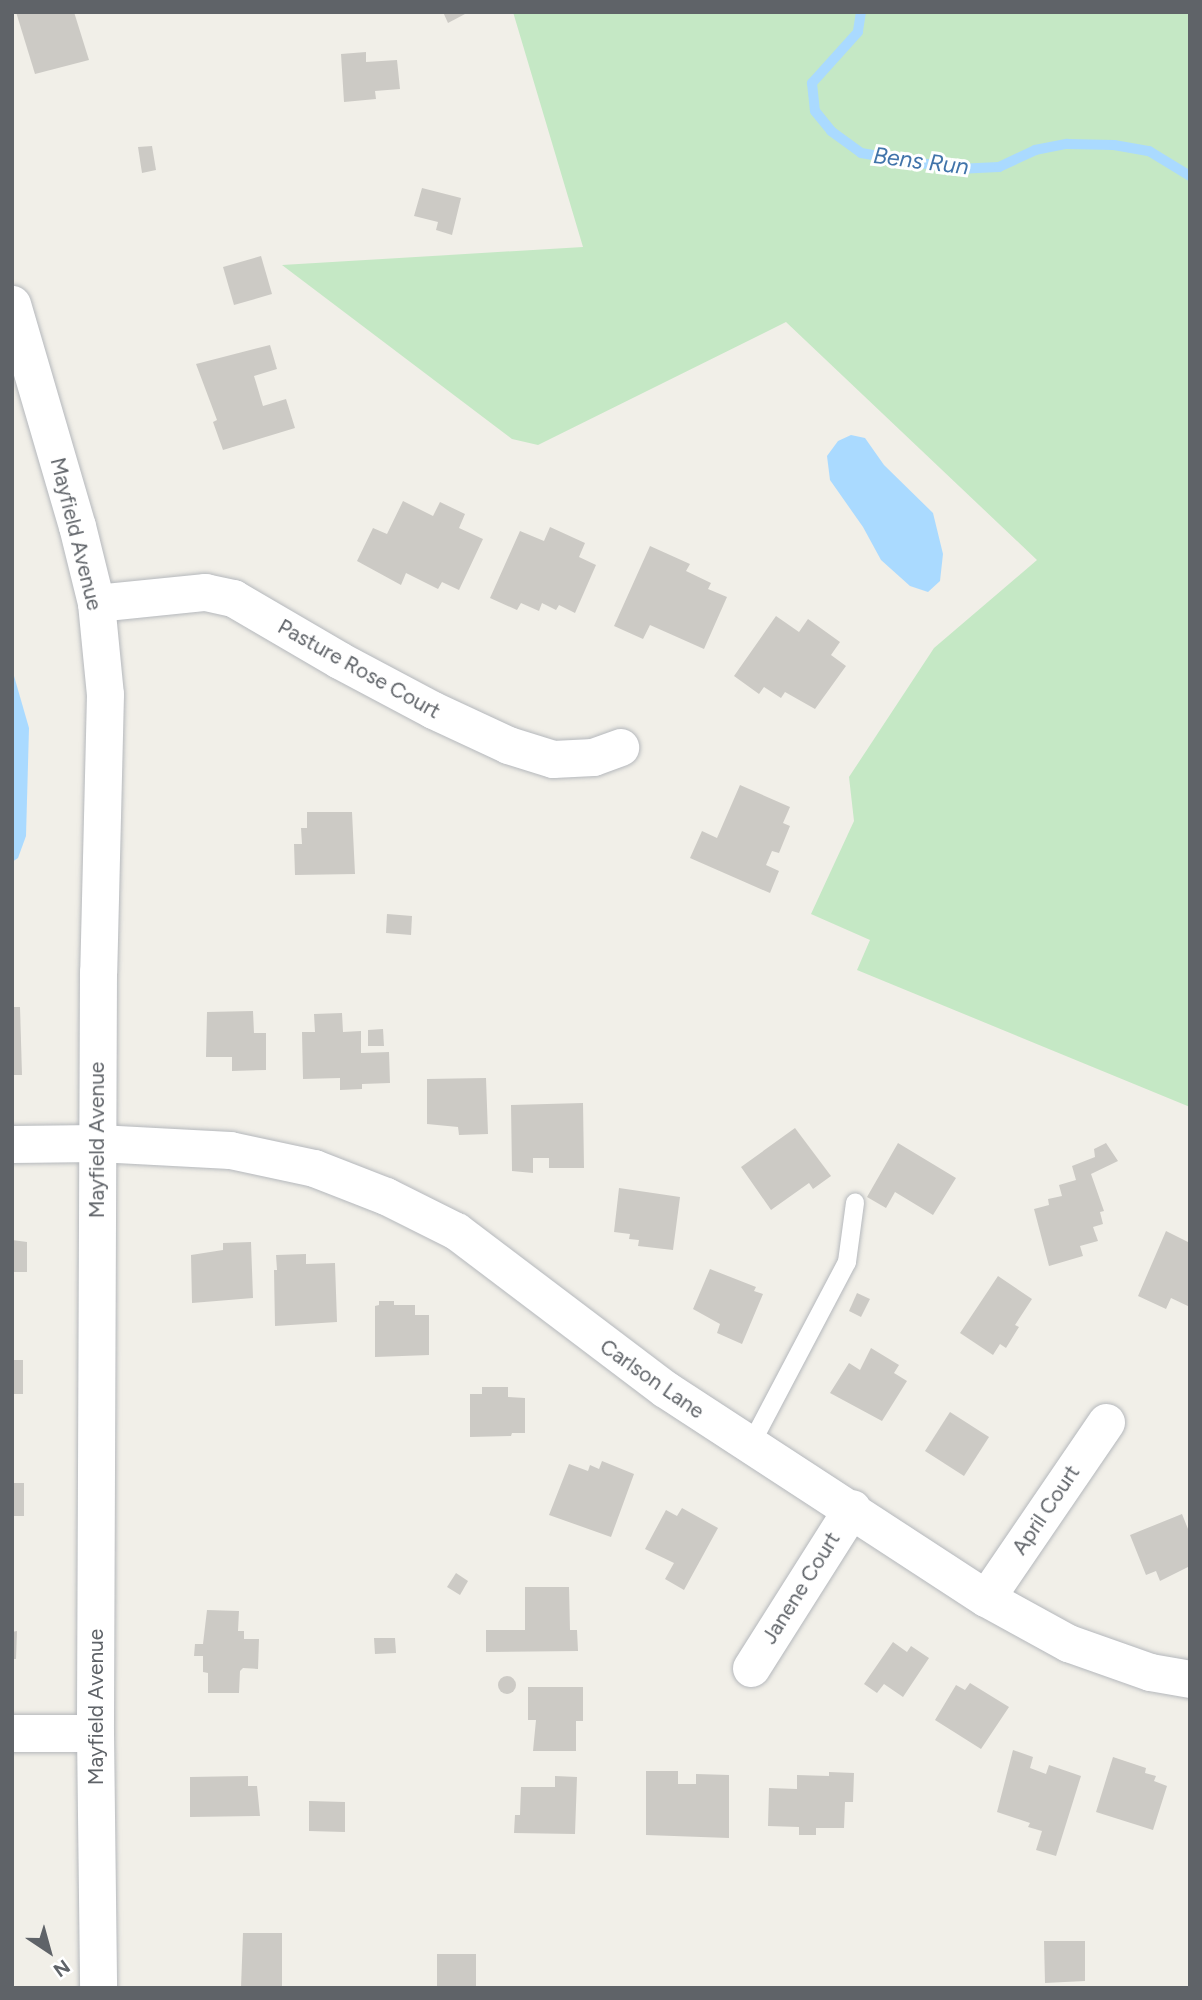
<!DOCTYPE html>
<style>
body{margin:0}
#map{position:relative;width:1202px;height:2000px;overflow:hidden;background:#f1efe8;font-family:Figtree,sans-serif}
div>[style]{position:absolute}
.green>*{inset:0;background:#c5e8c5}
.water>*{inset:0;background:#aadaff}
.stream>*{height:10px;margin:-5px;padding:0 5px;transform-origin:5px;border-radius:5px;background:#aadaff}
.building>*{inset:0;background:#cccac5}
.round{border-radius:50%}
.roads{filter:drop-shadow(0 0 2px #b5b8bc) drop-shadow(0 0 2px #b5b8bc)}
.lane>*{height:18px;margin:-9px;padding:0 9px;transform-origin:9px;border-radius:9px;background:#fff}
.street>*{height:37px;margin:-18.5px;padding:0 18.5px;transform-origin:18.5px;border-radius:18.5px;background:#fff}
span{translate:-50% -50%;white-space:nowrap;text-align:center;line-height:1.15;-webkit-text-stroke:6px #fff;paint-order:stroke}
.street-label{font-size:21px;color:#5f6368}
.water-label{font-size:23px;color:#4174aa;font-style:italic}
.frame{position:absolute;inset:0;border:14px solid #5f6368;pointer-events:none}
.north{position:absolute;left:14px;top:1916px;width:70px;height:70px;-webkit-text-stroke:5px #fff;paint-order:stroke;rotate:144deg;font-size:19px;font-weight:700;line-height:28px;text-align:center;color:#5f6368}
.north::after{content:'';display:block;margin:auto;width:24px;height:32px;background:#5f6368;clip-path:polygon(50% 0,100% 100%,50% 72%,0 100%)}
</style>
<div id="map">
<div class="green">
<i style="clip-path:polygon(513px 12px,1190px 12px,1190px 1107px,857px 970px,870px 940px,811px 914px,854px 821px,849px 777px,934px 648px,1037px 560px,786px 322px,538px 445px,512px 439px,282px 265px,583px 247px)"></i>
</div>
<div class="water">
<i style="clip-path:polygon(851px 435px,865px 438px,884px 465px,933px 513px,943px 554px,940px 581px,928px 592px,910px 586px,881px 560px,863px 527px,830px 480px,827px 456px,838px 441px)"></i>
<i style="clip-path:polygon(12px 669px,29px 728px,26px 836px,18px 858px,12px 862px)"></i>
</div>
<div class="stream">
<i style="left:861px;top:12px;width:20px;rotate:99deg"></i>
<i style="left:858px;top:32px;width:69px;rotate:132deg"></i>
<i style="left:812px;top:83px;width:28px;rotate:84deg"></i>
<i style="left:815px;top:111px;width:26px;rotate:51deg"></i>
<i style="left:831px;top:131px;width:37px;rotate:36deg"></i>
<i style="left:861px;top:153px;width:97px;rotate:9.5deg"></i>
<i style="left:957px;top:169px;width:42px;rotate:-2.7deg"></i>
<i style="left:999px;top:167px;width:40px;rotate:-25deg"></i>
<i style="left:1035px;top:150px;width:33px;rotate:-11deg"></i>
<i style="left:1067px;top:144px;width:47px;rotate:1.2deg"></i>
<i style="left:1114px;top:145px;width:36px;rotate:10deg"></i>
<i style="left:1149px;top:151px;width:48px;rotate:31.4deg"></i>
</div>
<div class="building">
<i style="clip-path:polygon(16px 12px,74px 12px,89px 60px,35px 74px)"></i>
<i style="clip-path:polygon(443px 12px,464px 12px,465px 14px,448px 23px)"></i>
<i style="clip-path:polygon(366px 52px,366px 62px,397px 60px,400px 89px,375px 91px,376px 99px,344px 102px,341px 54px)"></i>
<i style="clip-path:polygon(152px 146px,156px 170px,142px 173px,138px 147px)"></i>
<i style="clip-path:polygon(422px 188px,461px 198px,452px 235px,436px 230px,438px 222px,414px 216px)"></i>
<i style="clip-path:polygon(261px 256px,272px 294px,234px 305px,223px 267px)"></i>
<i style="clip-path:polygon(270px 345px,277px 369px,254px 376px,263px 406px,286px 399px,295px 428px,223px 450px,213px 422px,217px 420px,196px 364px)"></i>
<i style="clip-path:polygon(403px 501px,433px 516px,440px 502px,465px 514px,459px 528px,483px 539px,459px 590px,442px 582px,438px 589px,406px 573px,401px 585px,357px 561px,373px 528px,387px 534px)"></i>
<i style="clip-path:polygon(550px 527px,585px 543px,579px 557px,596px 565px,575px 613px,559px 605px,556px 610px,542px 603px,539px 611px,521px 603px,517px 610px,490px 598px,520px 531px,544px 541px)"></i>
<i style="clip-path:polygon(650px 546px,690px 564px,686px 571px,711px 583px,708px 589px,727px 597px,704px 649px,650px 625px,643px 639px,614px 626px)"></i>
<i style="clip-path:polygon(776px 616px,799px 632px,808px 619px,840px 642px,831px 655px,846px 666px,815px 709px,785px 692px,781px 698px,764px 687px,759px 694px,734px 676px)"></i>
<i style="clip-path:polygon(740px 785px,790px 807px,783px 823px,790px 826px,779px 853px,772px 851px,766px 865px,779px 871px,770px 893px,690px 858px,702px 831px,717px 838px)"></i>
<i style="clip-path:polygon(307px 812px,352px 812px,355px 874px,295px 875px,294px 844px,302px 844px,301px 828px,307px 828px)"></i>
<i style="clip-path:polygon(387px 914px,412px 916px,411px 935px,386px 933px)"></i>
<i style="clip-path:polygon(12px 1007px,20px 1007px,22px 1075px,12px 1075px)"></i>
<i style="clip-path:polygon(253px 1011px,254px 1033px,266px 1033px,266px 1070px,232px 1071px,232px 1057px,206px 1057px,207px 1012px)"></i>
<i style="clip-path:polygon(342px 1013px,343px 1032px,361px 1031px,361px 1053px,389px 1052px,390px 1083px,362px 1084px,362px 1089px,340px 1090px,340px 1078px,303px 1079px,302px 1032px,315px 1032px,314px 1014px)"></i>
<i style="clip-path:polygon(383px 1029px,384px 1046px,368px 1046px,368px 1030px)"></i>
<i style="clip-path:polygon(486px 1078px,488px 1134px,459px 1135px,458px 1127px,427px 1124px,427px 1079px)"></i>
<i style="clip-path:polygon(583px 1103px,584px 1168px,549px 1168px,549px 1158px,533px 1158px,533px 1173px,512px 1171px,511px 1105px)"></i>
<i style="clip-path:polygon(795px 1128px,831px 1176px,813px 1189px,809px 1183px,771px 1210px,741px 1167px)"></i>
<i style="clip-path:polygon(898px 1143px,956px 1178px,933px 1215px,895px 1192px,886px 1208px,867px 1197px)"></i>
<i style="clip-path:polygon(1106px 1143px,1118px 1161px,1091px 1174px,1104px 1211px,1100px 1212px,1103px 1224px,1093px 1227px,1098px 1241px,1080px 1246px,1083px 1256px,1049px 1266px,1034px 1209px,1049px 1205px,1048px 1199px,1062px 1196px,1059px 1185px,1076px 1180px,1072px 1166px,1095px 1157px,1094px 1149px)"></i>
<i style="clip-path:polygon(619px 1188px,680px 1197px,673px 1250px,638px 1246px,639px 1240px,629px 1239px,630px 1234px,614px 1232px)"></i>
<i style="clip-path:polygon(1166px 1231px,1190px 1243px,1190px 1307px,1171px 1298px,1166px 1309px,1138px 1296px)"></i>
<i style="clip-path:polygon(12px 1240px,27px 1242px,27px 1272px,12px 1272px)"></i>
<i style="clip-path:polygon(251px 1242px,253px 1298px,192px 1303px,191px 1255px,223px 1250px,223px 1243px)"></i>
<i style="clip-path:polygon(306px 1254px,306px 1264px,335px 1263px,337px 1322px,275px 1326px,274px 1270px,277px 1270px,276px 1255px)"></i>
<i style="clip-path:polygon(710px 1269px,756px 1287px,754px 1291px,763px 1294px,742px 1344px,717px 1333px,720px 1324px,693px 1309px)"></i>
<i style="clip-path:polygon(998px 1276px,1032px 1299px,1015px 1325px,1019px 1327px,1006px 1348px,1000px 1344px,993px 1355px,960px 1333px)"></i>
<i style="clip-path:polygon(857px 1293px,870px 1299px,861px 1317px,849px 1311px)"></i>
<i style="clip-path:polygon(379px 1301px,394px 1301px,394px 1305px,415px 1305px,415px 1315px,429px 1315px,429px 1355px,375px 1357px,375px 1306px,379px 1305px)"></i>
<i style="clip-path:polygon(871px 1348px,899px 1365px,894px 1373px,907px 1381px,882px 1421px,830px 1393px,849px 1363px,860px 1370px)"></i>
<i style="clip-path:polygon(12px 1360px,23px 1360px,23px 1394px,12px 1394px)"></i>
<i style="clip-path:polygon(482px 1387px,508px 1387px,508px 1397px,525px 1398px,525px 1433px,512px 1433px,511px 1436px,470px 1437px,470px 1394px,482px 1394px)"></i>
<i style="clip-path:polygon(950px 1412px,989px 1437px,964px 1476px,925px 1451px)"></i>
<i style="clip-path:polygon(602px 1461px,634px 1474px,611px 1537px,549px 1515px,569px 1464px,588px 1471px,590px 1465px,599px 1469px)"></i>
<i style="clip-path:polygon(12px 1483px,24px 1483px,24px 1516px,12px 1516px)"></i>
<i style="clip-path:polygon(682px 1508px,718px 1528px,684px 1590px,665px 1579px,674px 1563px,645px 1549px,666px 1510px,677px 1516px)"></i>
<i style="clip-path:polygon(1182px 1514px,1190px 1534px,1190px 1566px,1160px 1581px,1156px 1571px,1146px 1575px,1130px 1535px)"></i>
<i style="clip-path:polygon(456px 1573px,468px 1581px,460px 1595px,447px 1587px)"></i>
<i style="clip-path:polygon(525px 1587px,569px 1587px,570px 1630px,577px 1630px,578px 1651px,486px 1652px,486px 1630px,525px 1630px)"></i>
<i style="clip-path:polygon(207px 1610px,239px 1611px,238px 1631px,244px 1631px,244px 1639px,259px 1639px,258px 1669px,243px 1668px,240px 1671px,239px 1693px,208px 1693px,208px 1673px,203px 1672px,203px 1656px,194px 1656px,195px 1644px,203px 1644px)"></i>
<i style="clip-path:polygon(17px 1631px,16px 1659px,12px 1659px,12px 1632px)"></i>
<i style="clip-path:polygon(374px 1638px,395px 1638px,396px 1653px,375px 1654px)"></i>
<i style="clip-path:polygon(893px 1642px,907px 1652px,911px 1646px,929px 1658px,903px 1697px,884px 1684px,877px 1693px,864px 1684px)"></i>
<i class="round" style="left:498px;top:1676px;width:18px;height:18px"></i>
<i style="clip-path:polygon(970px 1683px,1009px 1707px,981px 1749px,935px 1720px,956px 1685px,965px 1690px)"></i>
<i style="clip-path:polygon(528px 1687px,583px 1687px,583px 1721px,576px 1721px,576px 1751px,533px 1751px,536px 1720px,528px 1720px)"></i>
<i style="clip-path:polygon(1013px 1750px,1033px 1757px,1030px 1768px,1046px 1774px,1049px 1765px,1081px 1776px,1056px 1856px,1036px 1850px,1042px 1831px,1028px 1827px,1030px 1823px,997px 1812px)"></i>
<i style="clip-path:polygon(1113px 1757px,1146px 1768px,1145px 1773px,1156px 1776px,1154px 1781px,1167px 1786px,1153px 1830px,1096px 1812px)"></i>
<i style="clip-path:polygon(646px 1771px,678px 1771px,678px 1784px,696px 1784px,696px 1774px,729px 1775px,729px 1838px,646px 1835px)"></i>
<i style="clip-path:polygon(829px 1772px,854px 1773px,853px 1802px,845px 1802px,844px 1828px,816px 1828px,816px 1835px,799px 1835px,799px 1827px,768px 1826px,769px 1788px,797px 1789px,797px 1775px,829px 1776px)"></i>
<i style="clip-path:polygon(248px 1776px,248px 1786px,257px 1786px,260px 1816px,190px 1817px,190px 1777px)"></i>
<i style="clip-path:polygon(555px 1776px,577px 1777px,575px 1834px,514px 1833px,515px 1815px,520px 1815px,521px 1787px,555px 1787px)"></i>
<i style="clip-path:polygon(309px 1801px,345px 1802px,345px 1832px,309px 1831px)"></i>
<i style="clip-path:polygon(243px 1933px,282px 1933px,282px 1988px,241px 1988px)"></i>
<i style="clip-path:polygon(1044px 1941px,1085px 1941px,1085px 1981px,1045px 1983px)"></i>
<i style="clip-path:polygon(437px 1954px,476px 1954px,476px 1988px,437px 1988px)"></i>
</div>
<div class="roads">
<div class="lane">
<i style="left:750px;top:1446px;width:208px;rotate:-62.2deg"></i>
<i style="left:847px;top:1262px;width:60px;rotate:-82.3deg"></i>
</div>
<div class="street">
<i style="left:12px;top:304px;width:231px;rotate:73.7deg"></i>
<i style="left:77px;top:526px;width:79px;rotate:76.1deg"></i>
<i style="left:96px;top:603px;width:91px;rotate:84.4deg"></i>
<i style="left:105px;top:694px;width:278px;rotate:91.4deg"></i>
<i style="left:98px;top:972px;width:761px;rotate:90.23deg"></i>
<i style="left:95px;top:1733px;width:255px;rotate:89.3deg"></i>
<i style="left:96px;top:603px;width:110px;rotate:-5.8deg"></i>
<i style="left:205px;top:592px;width:29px;rotate:12deg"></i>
<i style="left:233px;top:598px;width:123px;rotate:30.3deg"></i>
<i style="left:339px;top:660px;width:106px;rotate:28deg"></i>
<i style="left:433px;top:710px;width:83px;rotate:25deg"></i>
<i style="left:508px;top:745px;width:47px;rotate:17.3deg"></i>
<i style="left:553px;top:759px;width:40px;rotate:-2.9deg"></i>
<i style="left:593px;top:757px;width:29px;rotate:-20deg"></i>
<i style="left:12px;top:1144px;width:86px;rotate:-0.7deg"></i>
<i style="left:98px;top:1143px;width:132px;rotate:3deg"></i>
<i style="left:230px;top:1150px;width:86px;rotate:12.1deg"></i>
<i style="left:314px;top:1168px;width:77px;rotate:21.3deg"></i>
<i style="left:386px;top:1196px;width:78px;rotate:26.6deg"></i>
<i style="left:456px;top:1231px;width:262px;rotate:37.1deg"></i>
<i style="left:665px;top:1389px;width:383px;rotate:33.1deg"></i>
<i style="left:986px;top:1598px;width:94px;rotate:28.8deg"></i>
<i style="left:1068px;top:1643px;width:87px;rotate:19.5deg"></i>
<i style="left:1150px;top:1672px;width:41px;rotate:9.9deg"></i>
<i style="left:986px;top:1598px;width:213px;rotate:-55.7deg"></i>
<i style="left:751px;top:1668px;width:189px;rotate:-57.7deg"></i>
<i style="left:12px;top:1733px;width:83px"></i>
</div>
</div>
<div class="street-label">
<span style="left:76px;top:534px;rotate:76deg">Mayfield Avenue</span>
<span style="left:359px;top:669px;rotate:29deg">Pasture Rose Court</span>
<span style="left:97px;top:1140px;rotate:-90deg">Mayfield Avenue</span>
<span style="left:652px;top:1379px;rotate:35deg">Carlson Lane</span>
<span style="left:1046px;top:1510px;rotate:-56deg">April Court</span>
<span style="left:801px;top:1588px;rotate:-58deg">Janene Court</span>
<span style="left:96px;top:1707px;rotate:-90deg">Mayfield Avenue</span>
</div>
<div class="water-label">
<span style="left:921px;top:161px;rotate:7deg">Bens Run</span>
</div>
<div class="frame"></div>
<div class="north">N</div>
</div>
